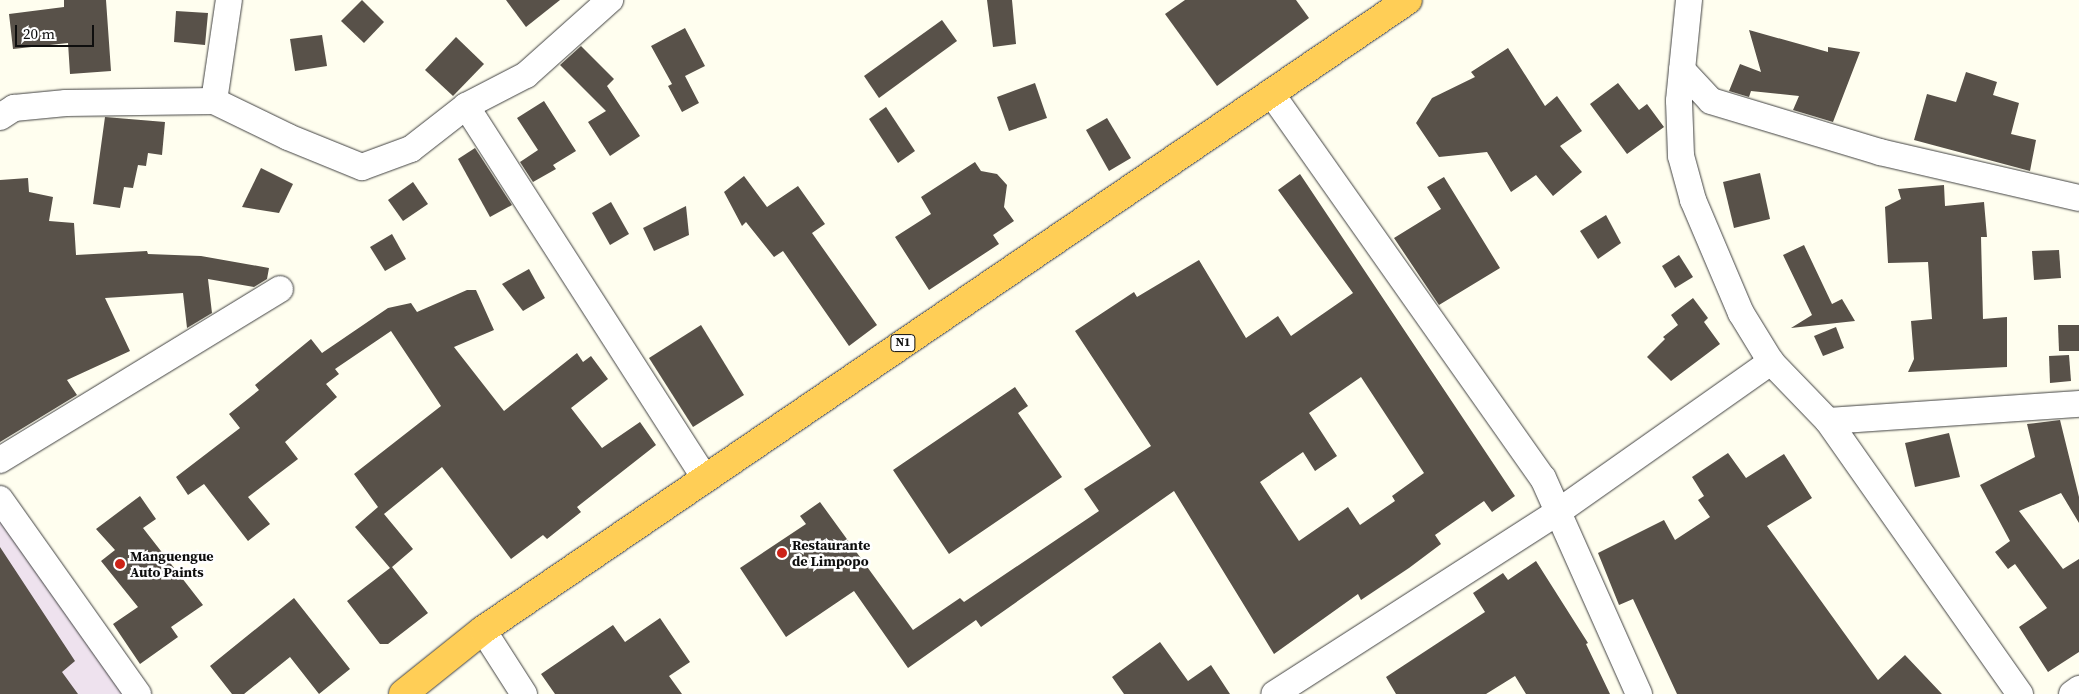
<!DOCTYPE html>
<style>
body{margin:0}
#map{position:relative;width:2079px;height:694px;overflow:hidden;background:#fffeef;font-family:"Source Serif 4",serif}
div>[style]{position:absolute}
.industrial>*{inset:0;background:#eee2ee}
.building>*{inset:0;background:#585149}
.roads{filter:drop-shadow(0 0 1px #414141) drop-shadow(0 0 1px #414141)}
.minor>*{height:26px;margin:-13px;padding:0 13px;transform-origin:13px;border-radius:13px;background:#fff}
.trunk>*{height:28px;margin:-14px;padding:0 14px;transform-origin:14px;border-radius:14px;background:#ffce56}
.dots>*{width:14px;height:14px;translate:-50% -50%;box-sizing:border-box;border:2px solid #fff;border-radius:50%}
span{translate:-50% -50%;white-space:nowrap;text-align:center;line-height:1.15;-webkit-text-stroke:5px #fff;paint-order:stroke}
.shield-label span{padding:1px 4px;background:#fff;border:1px solid;border-radius:4px;-webkit-text-stroke-width:0}
.shield-label{font-size:12px;color:#0e0e0e;font-weight:700}
.poi-label{font-size:14px;color:#0e0e0e;font-weight:700}
.left{translate:0 -50%;text-align:left}
.scale{position:absolute;left:15px;top:25px;width:79px;height:22px;box-sizing:border-box;border:2px solid #0e0e0e;border-top:0;padding-left:6px;font-size:15px;line-height:18px;white-space:nowrap;color:#0e0e0e;-webkit-text-stroke:4px #fff;paint-order:stroke}
</style>
<div id="map">
<div class="industrial">
<i style="clip-path:polygon(0 510px,135px 694px,0 694px)"></i>
</div>
<div class="building">
<i style="clip-path:polygon(64px 0,106px 0,111px 71px,70px 74px,68px 43px,13px 49px,9px 14px,64px 7px)"></i>
<i style="clip-path:polygon(362px 0,384px 22px,364px 43px,341px 21px)"></i>
<i style="clip-path:polygon(506px 0,560px 0,526px 27px)"></i>
<i style="clip-path:polygon(987px 0,1012px 0,1016px 44px,993px 47px)"></i>
<i style="clip-path:polygon(1185px 0,1296px 0,1309px 18px,1217px 86px,1165px 14px)"></i>
<i style="clip-path:polygon(176px 11px,208px 13px,205px 45px,174px 42px)"></i>
<i style="clip-path:polygon(942px 20px,957px 41px,879px 98px,864px 76px)"></i>
<i style="clip-path:polygon(685px 28px,705px 66px,685px 76px,699px 103px,682px 112px,668px 86px,672px 84px,651px 46px)"></i>
<i style="clip-path:polygon(1749px 30px,1828px 52px,1828px 47px,1860px 52px,1833px 122px,1793px 110px,1799px 96px,1751px 91px,1749px 97px,1729px 91px,1740px 64px,1761px 72px)"></i>
<i style="clip-path:polygon(322px 35px,327px 66px,295px 71px,290px 39px)"></i>
<i style="clip-path:polygon(456px 37px,484px 64px,453px 96px,425px 70px)"></i>
<i style="clip-path:polygon(581px 46px,614px 79px,607px 86px,640px 136px,610px 156px,588px 122px,606px 111px,560px 65px)"></i>
<i style="clip-path:polygon(1508px 48px,1545px 106px,1557px 96px,1582px 131px,1560px 146px,1582px 172px,1553px 196px,1536px 175px,1511px 192px,1487px 152px,1439px 157px,1416px 123px,1432px 98px,1475px 77px,1471px 72px)"></i>
<i style="clip-path:polygon(1966px 72px,1997px 82px,1993px 95px,2019px 103px,2011px 134px,2036px 140px,2030px 171px,1914px 140px,1927px 94px,1956px 102px)"></i>
<i style="clip-path:polygon(1035px 83px,1047px 118px,1009px 131px,997px 97px)"></i>
<i style="clip-path:polygon(1618px 83px,1639px 110px,1647px 104px,1664px 127px,1627px 154px,1590px 104px)"></i>
<i style="clip-path:polygon(544px 101px,576px 151px,553px 165px,556px 169px,533px 182px,520px 162px,538px 150px,517px 118px)"></i>
<i style="clip-path:polygon(886px 107px,915px 151px,898px 163px,869px 119px)"></i>
<i style="clip-path:polygon(105px 117px,165px 122px,162px 155px,148px 153px,146px 166px,138px 165px,133px 188px,124px 187px,120px 208px,93px 204px)"></i>
<i style="clip-path:polygon(1107px 118px,1131px 158px,1109px 171px,1086px 130px)"></i>
<i style="clip-path:polygon(475px 148px,512px 205px,490px 217px,458px 159px)"></i>
<i style="clip-path:polygon(975px 162px,981px 171px,997px 174px,1007px 185px,1004px 207px,1014px 221px,993px 235px,999px 244px,929px 290px,895px 237px,931px 214px,921px 197px)"></i>
<i style="clip-path:polygon(261px 168px,293px 184px,279px 213px,242px 207px)"></i>
<i style="clip-path:polygon(1760px 173px,1770px 219px,1734px 228px,1723px 182px)"></i>
<i style="clip-path:polygon(evenodd,1300px 174px,1515px 496px,1492px 512px,1484px 501px,1435px 535px,1441px 544px,1409px 568px,1361px 600px,1358px 594px,1274px 654px,1174px 491px,981px 627px,976px 620px,908px 668px,854px 591px,786px 637px,740px 568px,806px 524px,800px 516px,820px 502px,913px 630px,960px 598px,964px 602px,1099px 511px,1084px 489px,1151px 446px,1075px 331px,1134px 292px,1137px 297px,1199px 260px,1246px 338px,1278px 316px,1291px 336px,1353px 293px,1278px 190px,1300px 174px,1361px 377px,1424px 473px,1392px 496px,1395px 501px,1360px 525px,1348px 507px,1299px 541px,1260px 482px,1303px 452px,1315px 471px,1337px 456px,1309px 413px,1361px 377px)"></i>
<i style="clip-path:polygon(744px 176px,767px 207px,798px 186px,825px 224px,812px 233px,877px 325px,849px 346px,783px 251px,774px 257px,746px 222px,742px 226px,724px 192px)"></i>
<i style="clip-path:polygon(1444px 177px,1500px 268px,1439px 305px,1394px 238px,1441px 209px,1427px 187px)"></i>
<i style="clip-path:polygon(28px 178px,29px 192px,53px 197px,49px 221px,74px 223px,76px 255px,147px 251px,148px 254px,201px 256px,269px 268px,267px 279px,254px 287px,208px 279px,212px 313px,187px 328px,183px 293px,105px 298px,130px 351px,67px 380px,77px 395px,0 442px,0 180px)"></i>
<i style="clip-path:polygon(413px 182px,428px 204px,403px 221px,388px 200px)"></i>
<i style="clip-path:polygon(1944px 185px,1945px 206px,1984px 202px,1987px 237px,1981px 237px,1983px 319px,2007px 317px,2007px 367px,1908px 372px,1914px 359px,1911px 321px,1932px 319px,1928px 262px,1888px 263px,1885px 207px,1901px 199px,1898px 189px)"></i>
<i style="clip-path:polygon(611px 202px,629px 234px,610px 245px,592px 213px)"></i>
<i style="clip-path:polygon(686px 206px,689px 235px,654px 251px,643px 228px)"></i>
<i style="clip-path:polygon(1606px 215px,1621px 243px,1598px 259px,1580px 231px)"></i>
<i style="clip-path:polygon(392px 234px,406px 259px,385px 271px,370px 247px)"></i>
<i style="clip-path:polygon(1804px 245px,1832px 304px,1842px 299px,1855px 321px,1791px 328px,1812px 315px,1783px 255px)"></i>
<i style="clip-path:polygon(2059px 250px,2061px 278px,2034px 280px,2032px 251px)"></i>
<i style="clip-path:polygon(1679px 255px,1693px 277px,1675px 288px,1662px 266px)"></i>
<i style="clip-path:polygon(529px 269px,545px 298px,523px 311px,502px 284px)"></i>
<i style="clip-path:polygon(467px 290px,476px 290px,494px 330px,454px 347px,504px 411px,577px 353px,583px 362px,591px 356px,608px 379px,571px 408px,602px 448px,640px 422px,656px 445px,577px 507px,581px 512px,547px 539px,543px 535px,511px 559px,442px 467px,384px 514px,413px 549px,392px 567px,428px 613px,388px 644px,380px 644px,347px 601px,390px 568px,355px 527px,378px 507px,354px 474px,441px 406px,391px 331px,335px 369px,339px 374px,326px 384px,337px 397px,285px 442px,298px 459px,248px 497px,270px 524px,248px 541px,204px 484px,188px 495px,176px 477px,240px 428px,229px 414px,259px 390px,255px 385px,311px 339px,322px 353px,388px 308px,411px 303px,417px 312px)"></i>
<i style="clip-path:polygon(1693px 298px,1708px 318px,1704px 322px,1720px 344px,1671px 381px,1647px 357px,1665px 339px,1663px 337px,1678px 325px,1671px 315px)"></i>
<i style="clip-path:polygon(701px 325px,744px 395px,693px 427px,649px 358px)"></i>
<i style="clip-path:polygon(2058px 325px,2079px 325px,2079px 351px,2059px 351px)"></i>
<i style="clip-path:polygon(1836px 327px,1844px 348px,1823px 356px,1814px 336px)"></i>
<i style="clip-path:polygon(2069px 355px,2071px 381px,2050px 383px,2049px 356px)"></i>
<i style="clip-path:polygon(1015px 387px,1028px 406px,1018px 413px,1062px 477px,949px 554px,893px 470px)"></i>
<i style="clip-path:polygon(2060px 420px,2079px 497px,2079px 523px,2061px 493px,2019px 511px,2063px 569px,2079px 559px,2079px 652px,2048px 672px,2019px 627px,2047px 608px,2015px 564px,2008px 569px,1995px 552px,2010px 541px,1980px 485px,2035px 457px,2027px 424px)"></i>
<i style="clip-path:polygon(1949px 433px,1960px 477px,1915px 487px,1905px 443px)"></i>
<i style="clip-path:polygon(1728px 453px,1746px 478px,1784px 454px,1812px 498px,1767px 526px,1878px 680px,1905px 655px,1942px 694px,1677px 694px,1633px 599px,1619px 605px,1598px 553px,1664px 520px,1675px 540px,1710px 517px,1698px 500px,1704px 496px,1692px 477px)"></i>
<i style="clip-path:polygon(140px 496px,156px 519px,143px 528px,203px 605px,171px 627px,178px 637px,140px 664px,113px 624px,138px 607px,101px 561px,115px 550px,96px 529px)"></i>
<i style="clip-path:polygon(0 547px,75px 661px,62px 672px,78px 694px,0 694px)"></i>
<i style="clip-path:polygon(1536px 561px,1588px 643px,1586px 644px,1610px 694px,1526px 694px,1515px 676px,1486px 694px,1396px 694px,1386px 677px,1485px 612px,1473px 593px,1503px 573px,1508px 580px)"></i>
<i style="clip-path:polygon(294px 598px,350px 669px,319px 694px,290px 657px,244px 694px,232px 694px,210px 666px)"></i>
<i style="clip-path:polygon(660px 618px,690px 662px,669px 676px,682px 694px,555px 694px,541px 674px,613px 625px,625px 642px)"></i>
<i style="clip-path:polygon(1160px 642px,1188px 681px,1211px 665px,1230px 694px,1124px 694px,1112px 677px)"></i>
</div>
<div class="roads">
<div class="minor">
<i style="left:1689px;top:0;width:101px;rotate:95.7deg"></i>
<i style="left:1679px;top:101px;width:55px;rotate:87.9deg"></i>
<i style="left:1681px;top:156px;width:46px;rotate:74.7deg"></i>
<i style="left:1693px;top:200px;width:123px;rotate:67deg"></i>
<i style="left:1741px;top:313px;width:57px;rotate:58.5deg"></i>
<i style="left:1771px;top:362px;width:82px;rotate:46deg"></i>
<i style="left:1828px;top:421px;width:334px;rotate:54.9deg"></i>
<i style="left:1682px;top:70px;width:42px;rotate:46.9deg"></i>
<i style="left:1711px;top:101px;width:177px;rotate:16.8deg"></i>
<i style="left:1880px;top:152px;width:204px;rotate:13deg"></i>
<i style="left:1271px;top:93px;width:471px;rotate:54.8deg"></i>
<i style="left:1543px;top:478px;width:37px;rotate:66deg"></i>
<i style="left:1558px;top:512px;width:337px;rotate:147.3deg"></i>
<i style="left:214px;top:101px;width:102px;rotate:-81.6deg"></i>
<i style="left:466px;top:106px;width:68px;rotate:-27.3deg"></i>
<i style="left:526px;top:75px;width:113px;rotate:-41.8deg"></i>
<i style="left:0;top:117px;width:17px;rotate:-33deg"></i>
<i style="left:14px;top:108px;width:52px;rotate:-5.5deg"></i>
<i style="left:66px;top:103px;width:148px;rotate:-0.8deg"></i>
<i style="left:214px;top:101px;width:82px;rotate:25.9deg"></i>
<i style="left:288px;top:137px;width:80px;rotate:22.1deg"></i>
<i style="left:362px;top:167px;width:52px;rotate:-20.2deg"></i>
<i style="left:411px;top:149px;width:70px;rotate:-38deg"></i>
<i style="left:466px;top:106px;width:442px;rotate:57.3deg"></i>
<i style="left:1828px;top:421px;width:252px;rotate:-3.9deg"></i>
<i style="left:0;top:460px;width:328px;rotate:-31.4deg"></i>
<i style="left:0;top:499px;width:239px;rotate:54.7deg"></i>
<i style="left:483px;top:630px;width:76px;rotate:57.4deg"></i>
<i style="left:1639px;top:694px;width:199px;rotate:-114deg"></i>
<i style="left:1558px;top:512px;width:261px;rotate:-35.2deg"></i>
<i style="left:2072px;top:694px;width:9px;rotate:-36deg"></i>
</div>
<div class="trunk">
<i style="left:403px;top:694px;width:102px;rotate:-38.7deg"></i>
<i style="left:483px;top:630px;width:1119px;rotate:-34.26deg"></i>
</div>
</div>
<div class="dots">
<i style="left:782px;top:553px;background:#cc2318"></i>
<i style="left:120px;top:564px;background:#cc2318"></i>
</div>
<div class="shield-label">
<span style="left:903px;top:343px">N1</span>
</div>
<div class="poi-label">
<span class="left" style="left:792px;top:553px">Restaurante<br>de Limpopo</span>
<span class="left" style="left:130px;top:564px">Manguengue<br>Auto Paints</span>
</div>
<div class="scale">20 m</div>
</div>
